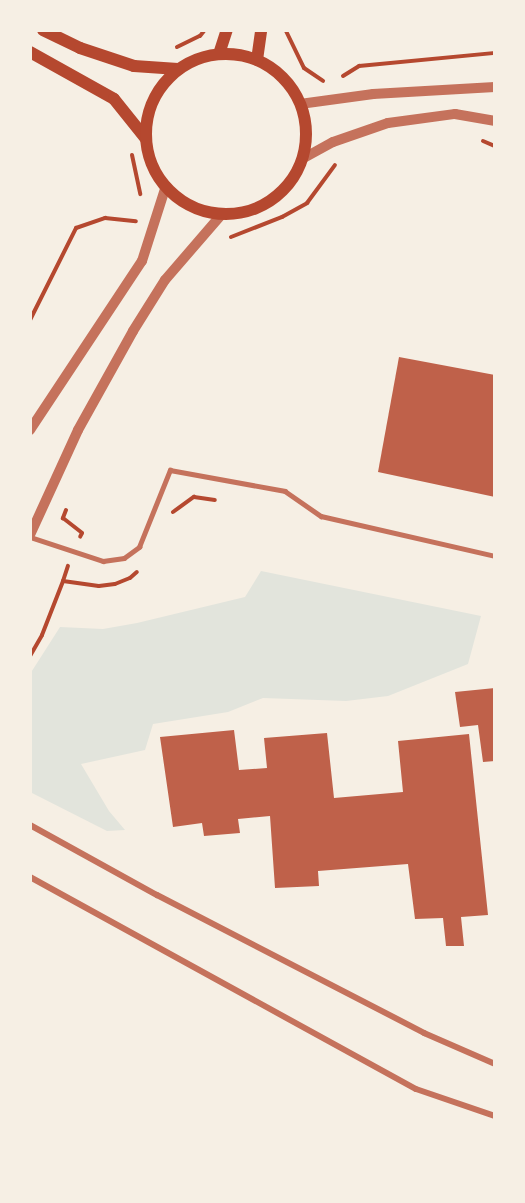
<!DOCTYPE html>
<style>
body{margin:0}
#map{position:relative;width:525px;height:1203px;overflow:hidden;background:#f6efe4;font-family:"Space Grotesk",sans-serif}
div>[style]{position:absolute}
.green>*{inset:0;background:#e2e4dc}
.building>*{inset:0;background:#bf614a}
.path>*{height:4px;margin:-2px;padding:0 2px;transform-origin:2px;border-radius:2px;background:#b5482f}
.service>*{height:4.5px;margin:-2.25px;padding:0 2.25px;transform-origin:2.25px;border-radius:2.25px;background:#c5725c}
.minor>*{height:6px;margin:-3px;padding:0 3px;transform-origin:3px;border-radius:3px;background:#c5725c}
.tertiary>*{height:10px;margin:-5px;padding:0 5px;transform-origin:5px;border-radius:5px;background:#c5725c}
.secondary>*{height:12px;margin:-6px;padding:0 6px;transform-origin:6px;border-radius:6px;background:#b5482f}
.secondary>.ring{margin:-6px;padding:0;box-sizing:content-box;background:none;border:12px solid #b5482f;border-radius:50%}
span{translate:-50% -50%;white-space:nowrap;text-align:center;line-height:1.15;-webkit-text-stroke:6px #f6efe4;paint-order:stroke}
.frame{position:absolute;inset:0;border:32px solid #f6efe4;pointer-events:none}
</style>
<div id="map">
<div class="green">
<i style="clip-path:polygon(261px 571px,481px 616px,468px 664px,388px 696px,346px 701px,263px 698px,228px 712px,153px 724px,145px 750px,81px 764px,109px 811px,125px 830px,107px 831px,30px 792px,30px 674px,60px 627px,103px 629px,137px 623px,245px 597px)"></i>
</div>
<div class="building">
<i style="clip-path:polygon(399px 357px,495px 375px,495px 497px,378px 472px)"></i>
<i style="clip-path:polygon(495px 688px,495px 761px,483px 762px,478px 725px,460px 727px,455px 692px)"></i>
<i style="clip-path:polygon(234px 730px,239px 770px,267px 768px,264px 738px,327px 733px,334px 798px,403px 792px,398px 741px,469px 734px,488px 915px,461px 917px,464px 946px,446px 946px,443px 918px,415px 919px,408px 864px,318px 871px,319px 886px,275px 888px,270px 816px,238px 819px,240px 833px,204px 836px,202px 823px,173px 827px,160px 737px)"></i>
</div>
<div class="path">
<i style="left:286px;top:31px;width:41px;rotate:64.1deg"></i>
<i style="left:304px;top:68px;width:23px;rotate:34deg"></i>
<i style="left:177px;top:47px;width:25px;rotate:-26deg"></i>
<i style="left:200px;top:36px;width:6px;rotate:-51deg"></i>
<i style="left:343px;top:76px;width:19px;rotate:-32deg"></i>
<i style="left:359px;top:66px;width:137px;rotate:-5.5deg"></i>
<i style="left:483px;top:141px;width:13px;rotate:23deg"></i>
<i style="left:132px;top:155px;width:40px;rotate:78deg"></i>
<i style="left:231px;top:237px;width:55px;rotate:-21.4deg"></i>
<i style="left:282px;top:217px;width:29px;rotate:-29deg"></i>
<i style="left:307px;top:203px;width:47px;rotate:-53.6deg"></i>
<i style="left:30px;top:320px;width:103px;rotate:-63.4deg"></i>
<i style="left:76px;top:228px;width:31px;rotate:-19deg"></i>
<i style="left:105px;top:218px;width:31px;rotate:6deg"></i>
<i style="left:66px;top:510px;width:9px;rotate:111deg"></i>
<i style="left:63px;top:518px;width:24px;rotate:38deg"></i>
<i style="left:82px;top:533px;width:4px;rotate:117deg"></i>
<i style="left:173px;top:512px;width:26px;rotate:-36deg"></i>
<i style="left:194px;top:497px;width:21px;rotate:8deg"></i>
<i style="left:63px;top:581px;width:16px;rotate:-72deg"></i>
<i style="left:30px;top:656px;width:24px;rotate:-60deg"></i>
<i style="left:42px;top:635px;width:58px;rotate:-68.7deg"></i>
<i style="left:63px;top:581px;width:36px;rotate:8deg"></i>
<i style="left:99px;top:586px;width:16px;rotate:-7deg"></i>
<i style="left:115px;top:584px;width:16px;rotate:-22deg"></i>
<i style="left:130px;top:578px;width:9px;rotate:-41deg"></i>
</div>
<div class="service">
<i style="left:30px;top:537px;width:77px;rotate:18.2deg"></i>
<i style="left:103px;top:561px;width:21px;rotate:-8deg"></i>
<i style="left:124px;top:558px;width:19px;rotate:-36deg"></i>
<i style="left:139px;top:547px;width:83px;rotate:-68.1deg"></i>
<i style="left:170px;top:470px;width:117px;rotate:10.3deg"></i>
<i style="left:285px;top:491px;width:44px;rotate:34.8deg"></i>
<i style="left:321px;top:516px;width:179px;rotate:12.9deg"></i>
</div>
<div class="minor">
<i style="left:30px;top:825px;width:145px;rotate:28.9deg"></i>
<i style="left:157px;top:895px;width:301px;rotate:27.3deg"></i>
<i style="left:424px;top:1033px;width:77px;rotate:23.6deg"></i>
<i style="left:30px;top:877px;width:440px;rotate:28.8deg"></i>
<i style="left:416px;top:1089px;width:83px;rotate:18.9deg"></i>
</div>
<div class="tertiary">
<i style="left:300px;top:104px;width:74px;rotate:-7.8deg"></i>
<i style="left:373px;top:94px;width:122px;rotate:-3.3deg"></i>
<i style="left:302px;top:159px;width:35px;rotate:-29deg"></i>
<i style="left:333px;top:142px;width:58px;rotate:-19.1deg"></i>
<i style="left:388px;top:123px;width:68px;rotate:-7.7deg"></i>
<i style="left:455px;top:114px;width:41px;rotate:9.9deg"></i>
<i style="left:30px;top:430px;width:203px;rotate:-56.5deg"></i>
<i style="left:142px;top:261px;width:79px;rotate:-72.3deg"></i>
<i style="left:30px;top:535px;width:115px;rotate:-65.4deg"></i>
<i style="left:78px;top:430px;width:113px;rotate:-60.9deg"></i>
<i style="left:133px;top:331px;width:60px;rotate:-57.9deg"></i>
<i style="left:165px;top:280px;width:87px;rotate:-49.2deg"></i>
</div>
<div class="secondary">
<i style="left:43px;top:30px;width:41px;rotate:25.9deg"></i>
<i style="left:80px;top:48px;width:57px;rotate:18.4deg"></i>
<i style="left:134px;top:66px;width:44px;rotate:3.9deg"></i>
<i style="left:30px;top:52px;width:96px;rotate:29.2deg"></i>
<i style="left:114px;top:99px;width:51px;rotate:51.3deg"></i>
<i style="left:219px;top:54px;width:25px;rotate:-72deg"></i>
<i class="ring" style="left:146px;top:54px;width:148px;height:148px"></i>
<i style="left:257px;top:60px;width:30px;rotate:-82deg"></i>
</div>
<div class="frame"></div>
</div>
